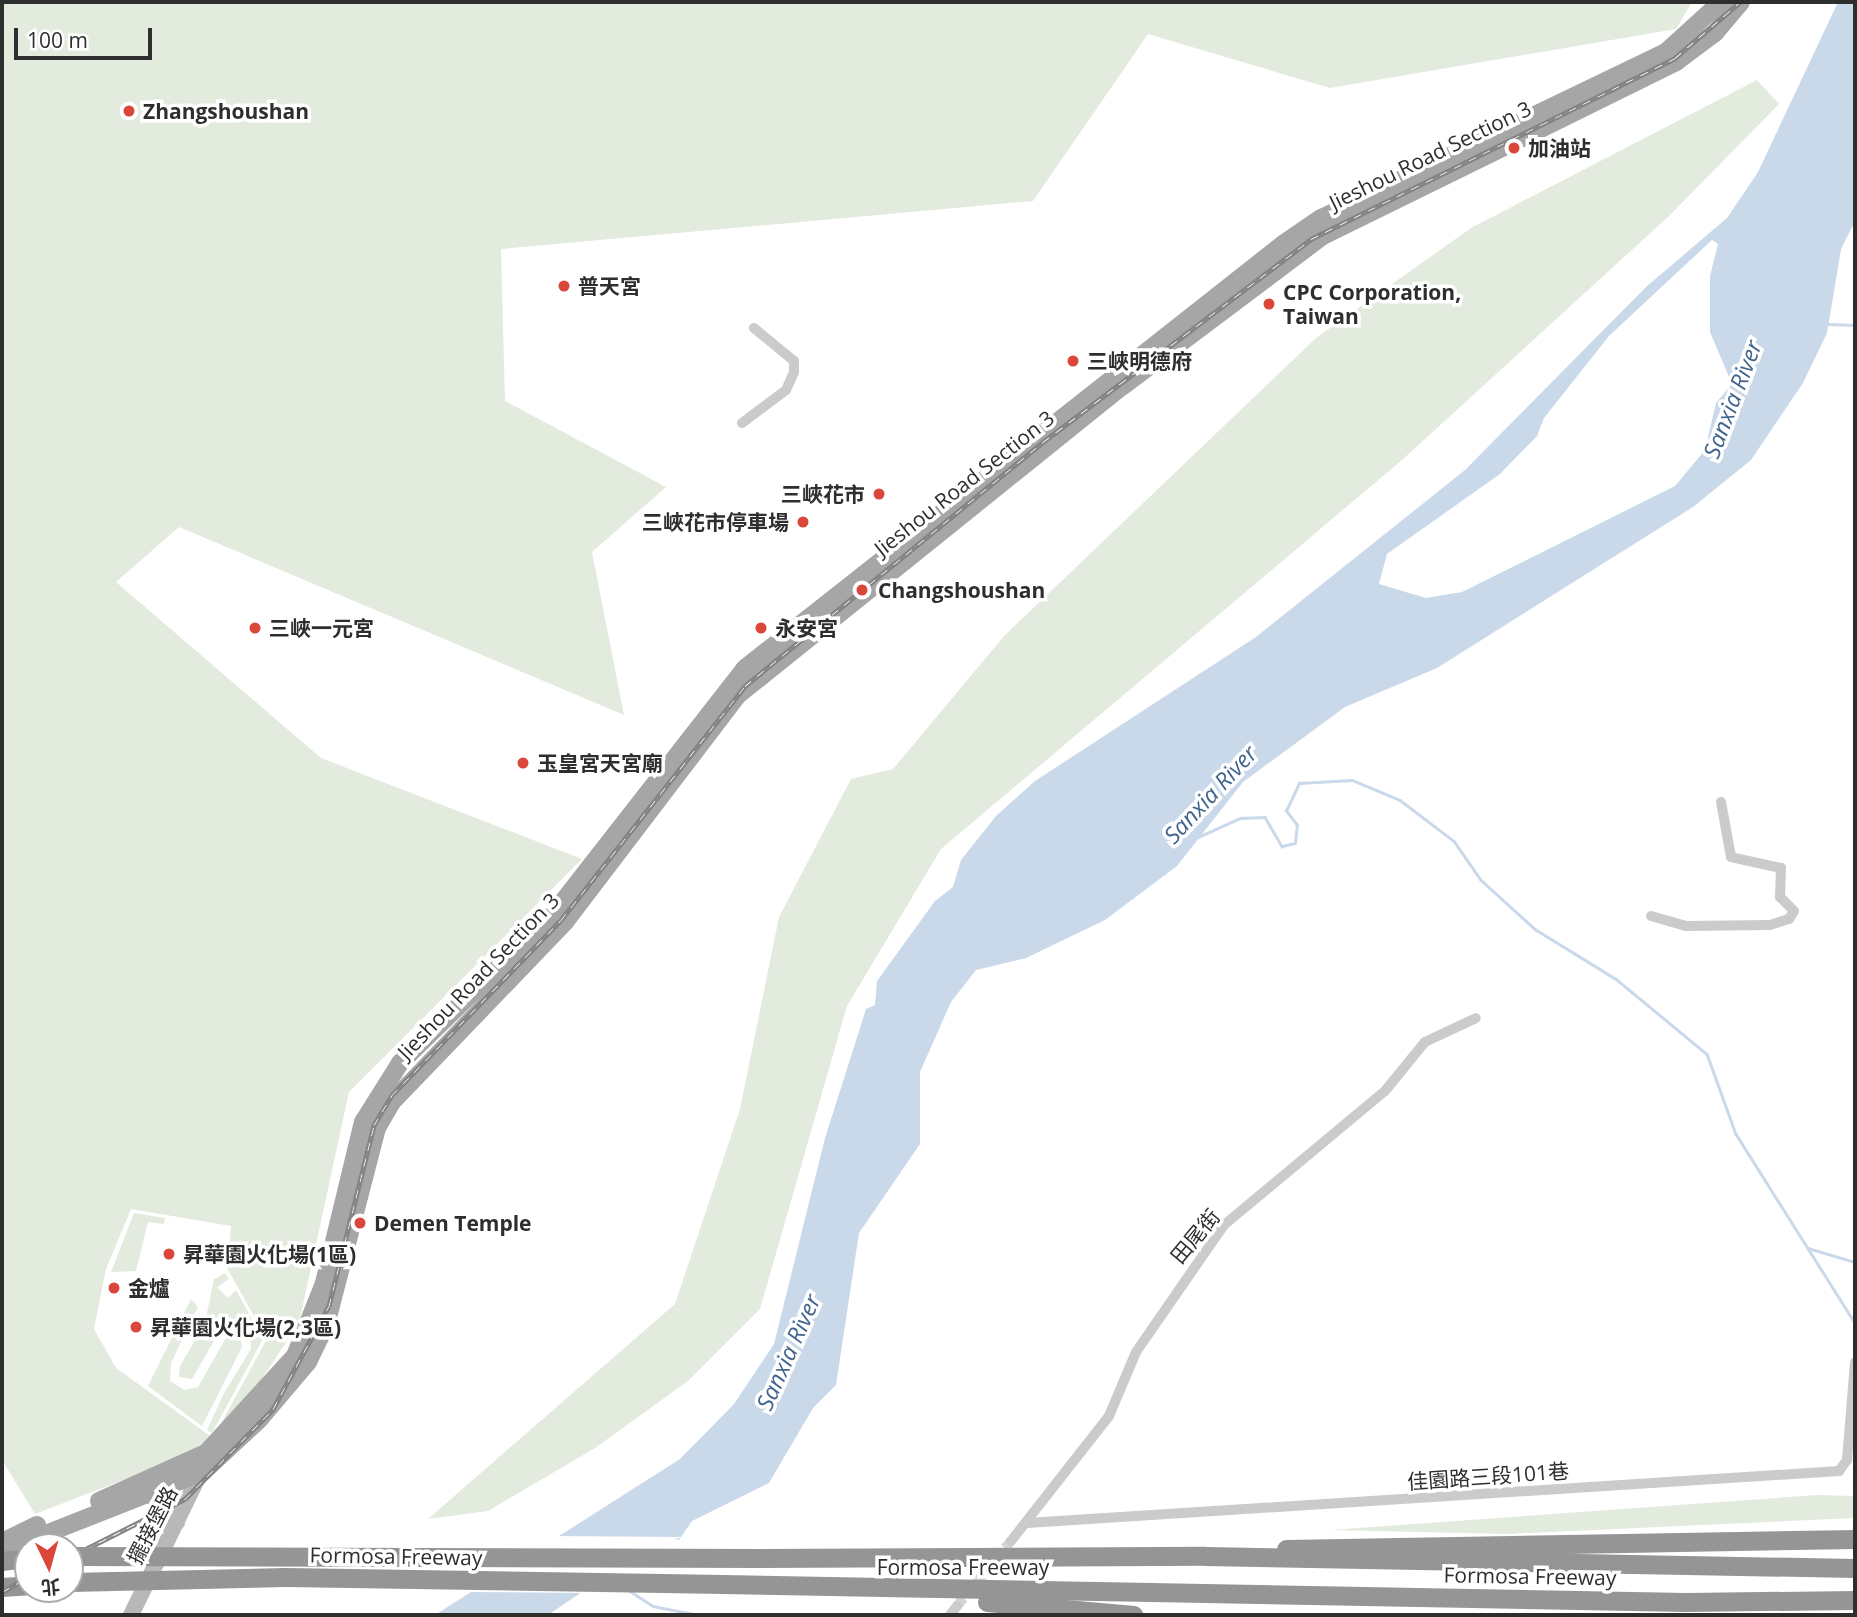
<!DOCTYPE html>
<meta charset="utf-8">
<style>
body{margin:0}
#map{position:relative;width:1857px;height:1617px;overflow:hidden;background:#fff;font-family:"Open Sans","Noto Sans TC",sans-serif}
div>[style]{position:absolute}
.green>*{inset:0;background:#e2ebdd}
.water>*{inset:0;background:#cad9ea}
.pier>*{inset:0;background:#fff}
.stream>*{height:2.5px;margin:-1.25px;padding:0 1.25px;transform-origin:1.25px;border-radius:1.25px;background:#cad9ea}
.street-tunnel>*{height:10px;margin-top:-5px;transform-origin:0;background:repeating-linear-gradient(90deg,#d5d5d5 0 10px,transparent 0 15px)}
.street>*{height:10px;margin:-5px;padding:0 5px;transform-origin:5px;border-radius:5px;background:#cbcbcb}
.secondary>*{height:16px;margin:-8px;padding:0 8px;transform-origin:8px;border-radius:8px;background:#b8b8b8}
.primary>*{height:18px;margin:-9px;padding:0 9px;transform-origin:9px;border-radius:9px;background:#a6a6a6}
.highway>*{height:19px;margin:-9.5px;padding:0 9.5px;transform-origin:9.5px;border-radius:9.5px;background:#959595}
.rail>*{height:5px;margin-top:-2.5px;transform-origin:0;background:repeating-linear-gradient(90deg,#fff 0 8px,#838383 0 16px);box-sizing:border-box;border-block:2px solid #838383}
.highway-bridge>*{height:19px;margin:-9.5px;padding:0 9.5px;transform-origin:9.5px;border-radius:9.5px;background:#959595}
.dots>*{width:19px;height:19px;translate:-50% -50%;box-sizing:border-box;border:4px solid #fff;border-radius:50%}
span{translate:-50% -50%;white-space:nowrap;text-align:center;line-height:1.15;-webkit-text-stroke:7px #fff;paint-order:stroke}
.poi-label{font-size:21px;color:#2e2e2e;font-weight:700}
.left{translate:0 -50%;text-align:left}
.right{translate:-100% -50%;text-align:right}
.street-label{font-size:21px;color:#2e2e2e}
.water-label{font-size:23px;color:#41648c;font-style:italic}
.frame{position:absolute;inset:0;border:4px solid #2e2e2e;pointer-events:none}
.north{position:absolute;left:14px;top:1533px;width:70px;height:70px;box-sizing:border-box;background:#fff;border:2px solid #ababab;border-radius:50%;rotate:175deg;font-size:19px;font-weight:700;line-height:28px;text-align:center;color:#2e2e2e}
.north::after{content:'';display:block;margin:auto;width:24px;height:32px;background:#db463a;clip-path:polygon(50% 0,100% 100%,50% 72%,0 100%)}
.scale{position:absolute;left:14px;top:28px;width:138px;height:32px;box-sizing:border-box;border:4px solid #2e2e2e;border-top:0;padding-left:9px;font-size:21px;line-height:24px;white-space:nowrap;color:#2e2e2e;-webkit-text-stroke:5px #fff;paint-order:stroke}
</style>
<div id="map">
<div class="green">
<i style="clip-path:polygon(evenodd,2px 2px,1692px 2px,1676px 29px,1330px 88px,1148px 34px,1033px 201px,501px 249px,505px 401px,666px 487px,592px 552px,624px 715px,179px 527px,116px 582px,321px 758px,582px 859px,349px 1092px,299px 1323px,234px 1421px,206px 1448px,35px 1514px,2px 1460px,2px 2px,131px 1209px,231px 1226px,227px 1268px,267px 1339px,213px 1438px,116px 1368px,94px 1329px,106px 1269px,131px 1209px)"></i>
<i style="clip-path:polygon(1757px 80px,1779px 104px,1669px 216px,1402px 460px,941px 849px,847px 1006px,760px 1309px,688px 1381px,595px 1448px,488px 1511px,428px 1519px,675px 1304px,740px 1109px,779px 917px,851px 779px,893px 769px,1005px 635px,1316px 338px,1471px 228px)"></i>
<i style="clip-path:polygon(134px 1213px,165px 1218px,164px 1224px,148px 1222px,136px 1271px,111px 1272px)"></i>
<i style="clip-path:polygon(225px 1273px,229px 1279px,217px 1287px,228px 1298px,236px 1290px,263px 1339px,212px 1433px,207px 1430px,224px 1393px,251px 1349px,250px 1335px,236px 1324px,223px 1325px,192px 1379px,179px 1377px,180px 1366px,205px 1323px,214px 1279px)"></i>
<i style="clip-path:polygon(191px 1299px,198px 1307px,171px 1363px,170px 1381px,184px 1390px,198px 1387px,227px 1336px,241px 1340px,242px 1347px,202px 1426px,148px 1386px)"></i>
<i style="clip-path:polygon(1817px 1495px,1855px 1496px,1855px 1518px,1506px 1534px,1330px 1530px)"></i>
</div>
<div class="water">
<i style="clip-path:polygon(evenodd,1838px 2px,1855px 2px,1855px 221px,1841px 249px,1827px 333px,1803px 383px,1751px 460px,1693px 507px,1437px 668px,1345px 707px,1243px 782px,1177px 866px,1105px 920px,1026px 958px,976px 970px,951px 1002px,920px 1072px,920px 1144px,859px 1233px,836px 1385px,813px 1408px,769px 1483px,692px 1521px,679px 1540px,663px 1537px,548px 1615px,435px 1615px,680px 1459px,734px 1404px,774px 1344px,825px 1138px,866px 1009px,875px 1005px,877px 981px,935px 901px,953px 887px,961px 860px,996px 816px,1035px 781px,1256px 637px,1465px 470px,1646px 287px,1727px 218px,1758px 172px,1838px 2px,1712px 240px,1718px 244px,1710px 276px,1710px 332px,1732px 384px,1716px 403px,1705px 450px,1675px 486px,1462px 592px,1426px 598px,1379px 584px,1387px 554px,1500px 474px,1537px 436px,1544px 418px,1609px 336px,1712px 240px)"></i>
</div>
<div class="pier">
<i style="clip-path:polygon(547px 1536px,684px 1537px,664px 1541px,590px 1593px,463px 1592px)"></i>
</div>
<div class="stream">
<i style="left:1827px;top:324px;width:28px;rotate:2deg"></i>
<i style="left:1194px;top:839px;width:51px;rotate:-24.5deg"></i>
<i style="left:1240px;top:818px;width:25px;rotate:-2deg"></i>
<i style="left:1265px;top:817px;width:34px;rotate:60deg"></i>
<i style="left:1282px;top:846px;width:13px;rotate:-13deg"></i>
<i style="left:1295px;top:843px;width:18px;rotate:-84deg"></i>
<i style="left:1297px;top:825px;width:18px;rotate:-128deg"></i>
<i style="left:1286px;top:811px;width:31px;rotate:-65deg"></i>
<i style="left:1299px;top:783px;width:53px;rotate:-3.2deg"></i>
<i style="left:1352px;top:780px;width:52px;rotate:22.6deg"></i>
<i style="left:1400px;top:800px;width:68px;rotate:37.2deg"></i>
<i style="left:1454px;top:841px;width:47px;rotate:55.3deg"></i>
<i style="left:1481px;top:880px;width:73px;rotate:42.2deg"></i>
<i style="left:1535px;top:929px;width:95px;rotate:31.7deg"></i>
<i style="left:1616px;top:979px;width:118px;rotate:39.5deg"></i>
<i style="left:1707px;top:1054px;width:85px;rotate:70.1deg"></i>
<i style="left:1736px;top:1134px;width:223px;rotate:57.8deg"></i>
<i style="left:1808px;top:1248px;width:49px;rotate:16.6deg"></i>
<i style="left:630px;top:1591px;width:27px;rotate:33deg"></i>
<i style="left:653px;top:1606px;width:47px;rotate:11.1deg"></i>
</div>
<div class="street-tunnel">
<i style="left:957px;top:1606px;width:85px;rotate:-50.3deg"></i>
</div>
<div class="street">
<i style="left:742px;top:423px;width:55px;rotate:-36.9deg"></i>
<i style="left:786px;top:390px;width:20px;rotate:-66deg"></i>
<i style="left:794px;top:372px;width:11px;rotate:-90deg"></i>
<i style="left:794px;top:361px;width:52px;rotate:-140.5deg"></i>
<i style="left:1651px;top:916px;width:36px;rotate:16deg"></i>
<i style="left:1686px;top:926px;width:84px;rotate:-0.7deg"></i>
<i style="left:1770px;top:925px;width:20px;rotate:-18deg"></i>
<i style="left:1789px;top:919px;width:9px;rotate:-58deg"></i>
<i style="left:1794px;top:911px;width:20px;rotate:-135deg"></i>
<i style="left:1780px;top:897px;width:29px;rotate:-88deg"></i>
<i style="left:1781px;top:868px;width:51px;rotate:-167.6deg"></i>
<i style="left:1731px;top:857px;width:56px;rotate:-100.3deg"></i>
<i style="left:1027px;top:1523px;width:814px;rotate:-3.66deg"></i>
<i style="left:1839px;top:1471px;width:14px;rotate:-54deg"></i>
<i style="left:1847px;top:1460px;width:98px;rotate:-85.3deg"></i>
<i style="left:1011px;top:1541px;width:159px;rotate:-51.9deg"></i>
<i style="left:1109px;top:1416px;width:69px;rotate:-67.1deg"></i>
<i style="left:1136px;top:1352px;width:155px;rotate:-55.3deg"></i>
<i style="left:1224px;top:1225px;width:209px;rotate:-39.8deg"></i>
<i style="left:1385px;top:1091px;width:63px;rotate:-50.8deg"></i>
<i style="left:1425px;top:1042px;width:56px;rotate:-25.2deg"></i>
<i style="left:950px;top:1615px;width:11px;rotate:-52deg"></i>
</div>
<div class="secondary">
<i style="left:149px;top:1496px;width:23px;rotate:7deg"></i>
<i style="left:172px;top:1499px;width:24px;rotate:78deg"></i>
<i style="left:131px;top:1615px;width:167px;rotate:-64deg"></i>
</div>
<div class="primary">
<i style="left:99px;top:1501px;width:117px;rotate:-24.2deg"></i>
<i style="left:206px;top:1453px;width:132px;rotate:-47.5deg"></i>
<i style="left:295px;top:1356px;width:79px;rotate:-68.3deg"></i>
<i style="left:324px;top:1283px;width:166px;rotate:-76.4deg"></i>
<i style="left:363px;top:1122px;width:70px;rotate:-57.9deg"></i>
<i style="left:400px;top:1063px;width:214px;rotate:-44.2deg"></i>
<i style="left:553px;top:914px;width:312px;rotate:-52deg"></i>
<i style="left:745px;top:668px;width:685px;rotate:-38.24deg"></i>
<i style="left:1283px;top:244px;width:46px;rotate:-34.4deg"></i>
<i style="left:1321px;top:218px;width:383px;rotate:-25.7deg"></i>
<i style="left:1666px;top:52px;width:74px;rotate:-42.3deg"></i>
<i style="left:2px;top:1542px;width:39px;rotate:-26deg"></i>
<i style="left:2px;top:1558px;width:36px;rotate:-32deg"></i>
<i style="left:33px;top:1539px;width:183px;rotate:-21.5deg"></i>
<i style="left:203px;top:1472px;width:76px;rotate:-42.9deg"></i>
<i style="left:259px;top:1420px;width:76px;rotate:-49.8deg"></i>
<i style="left:308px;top:1362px;width:41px;rotate:-64.1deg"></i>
<i style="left:326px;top:1325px;width:203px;rotate:-75.5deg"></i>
<i style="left:377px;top:1128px;width:30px;rotate:-60deg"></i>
<i style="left:392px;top:1102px;width:250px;rotate:-46.1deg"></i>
<i style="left:565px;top:922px;width:284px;rotate:-52.7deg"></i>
<i style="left:737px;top:696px;width:495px;rotate:-38.8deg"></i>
<i style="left:1123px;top:386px;width:250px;rotate:-36.9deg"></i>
<i style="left:1323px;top:236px;width:394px;rotate:-26.2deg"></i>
<i style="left:1676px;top:62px;width:49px;rotate:-36.6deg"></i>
<i style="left:1715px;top:33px;width:40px;rotate:-50deg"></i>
</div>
<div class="highway">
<i style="left:1286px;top:1549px;width:569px;rotate:-1.01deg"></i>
<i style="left:760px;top:1558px;width:445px;rotate:-0.3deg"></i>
<i style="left:1205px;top:1556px;width:650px;rotate:1.06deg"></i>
<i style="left:2px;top:1561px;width:26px;rotate:-7deg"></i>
<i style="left:723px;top:1584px;width:963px;rotate:1.07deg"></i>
<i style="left:1686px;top:1602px;width:169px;rotate:-0.7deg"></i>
<i style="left:2px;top:1587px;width:26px;rotate:-4deg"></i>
<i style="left:987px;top:1602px;width:147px;rotate:5.1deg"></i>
</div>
<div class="rail">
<i style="left:70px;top:1557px;width:129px;rotate:-26.8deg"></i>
<i style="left:185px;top:1499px;width:126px;rotate:-45.6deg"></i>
<i style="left:273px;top:1409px;width:117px;rotate:-61.5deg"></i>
<i style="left:329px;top:1306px;width:187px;rotate:-76deg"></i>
<i style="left:374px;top:1125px;width:35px;rotate:-59deg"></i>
<i style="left:392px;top:1095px;width:243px;rotate:-46deg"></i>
<i style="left:561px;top:920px;width:298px;rotate:-51.8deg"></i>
<i style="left:745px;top:686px;width:385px;rotate:-39.3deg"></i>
<i style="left:1043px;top:442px;width:336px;rotate:-37.1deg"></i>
<i style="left:1311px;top:239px;width:407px;rotate:-26.4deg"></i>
<i style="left:1675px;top:58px;width:86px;rotate:-40.7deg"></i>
<i style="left:2px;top:1592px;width:30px;rotate:-30deg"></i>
</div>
<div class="highway-bridge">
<i style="left:70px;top:1556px;width:690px;rotate:0.17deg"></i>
<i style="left:70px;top:1582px;width:215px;rotate:-1.3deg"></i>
<i style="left:285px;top:1577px;width:438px;rotate:0.9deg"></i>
</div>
<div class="dots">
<i style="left:129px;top:111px;background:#db463a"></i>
<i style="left:1514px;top:148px;background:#db463a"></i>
<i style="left:564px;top:286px;background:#db463a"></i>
<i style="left:1269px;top:304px;background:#db463a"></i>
<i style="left:1073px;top:361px;background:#db463a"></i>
<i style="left:879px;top:494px;background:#db463a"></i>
<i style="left:803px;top:522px;background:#db463a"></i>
<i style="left:862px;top:590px;background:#db463a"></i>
<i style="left:255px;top:628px;background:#db463a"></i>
<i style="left:761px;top:628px;background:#db463a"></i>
<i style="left:523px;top:763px;background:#db463a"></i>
<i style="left:360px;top:1223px;background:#db463a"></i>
<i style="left:169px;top:1254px;background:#db463a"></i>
<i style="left:114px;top:1288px;background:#db463a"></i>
<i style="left:136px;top:1327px;background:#db463a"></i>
</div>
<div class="poi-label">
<span class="left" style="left:143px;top:111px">Zhangshoushan</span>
<span class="left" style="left:1528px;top:148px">加油站</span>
<span class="left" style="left:578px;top:286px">普天宮</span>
<span class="left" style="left:1283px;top:304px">CPC Corporation,<br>Taiwan</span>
<span class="left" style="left:1087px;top:361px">三峽明德府</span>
<span class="right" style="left:865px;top:494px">三峽花市</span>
<span class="right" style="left:789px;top:522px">三峽花市停車場</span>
<span class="left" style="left:878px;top:590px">Changshoushan</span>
<span class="left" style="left:269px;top:628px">三峽一元宮</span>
<span class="left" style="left:775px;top:628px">永安宮</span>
<span class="left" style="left:537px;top:763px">玉皇宮天宮廟</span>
<span class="left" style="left:374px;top:1223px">Demen Temple</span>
<span class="left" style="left:183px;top:1254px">昇華園火化場(1區)</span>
<span class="left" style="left:128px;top:1288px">金爐</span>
<span class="left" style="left:150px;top:1327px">昇華園火化場(2,3區)</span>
</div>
<div class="street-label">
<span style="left:1430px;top:155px;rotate:-26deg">Jieshou Road Section 3</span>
<span style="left:964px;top:483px;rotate:-38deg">Jieshou Road Section 3</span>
<span style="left:478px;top:976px;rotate:-46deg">Jieshou Road Section 3</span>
<span style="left:1195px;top:1236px;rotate:-50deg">田尾街</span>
<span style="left:1488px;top:1476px;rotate:-4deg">佳園路三段101巷</span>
<span style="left:152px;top:1525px;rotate:-63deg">擺接堡路</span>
<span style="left:396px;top:1556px;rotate:1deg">Formosa Freeway</span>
<span style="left:963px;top:1567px">Formosa Freeway</span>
<span style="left:1530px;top:1576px;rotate:1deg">Formosa Freeway</span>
</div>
<div class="water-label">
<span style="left:1732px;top:399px;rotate:-69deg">Sanxia River</span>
<span style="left:1210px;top:794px;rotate:-47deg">Sanxia River</span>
<span style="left:788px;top:1352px;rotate:-66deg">Sanxia River</span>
</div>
<div class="frame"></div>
<div class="north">北</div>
<div class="scale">100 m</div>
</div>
